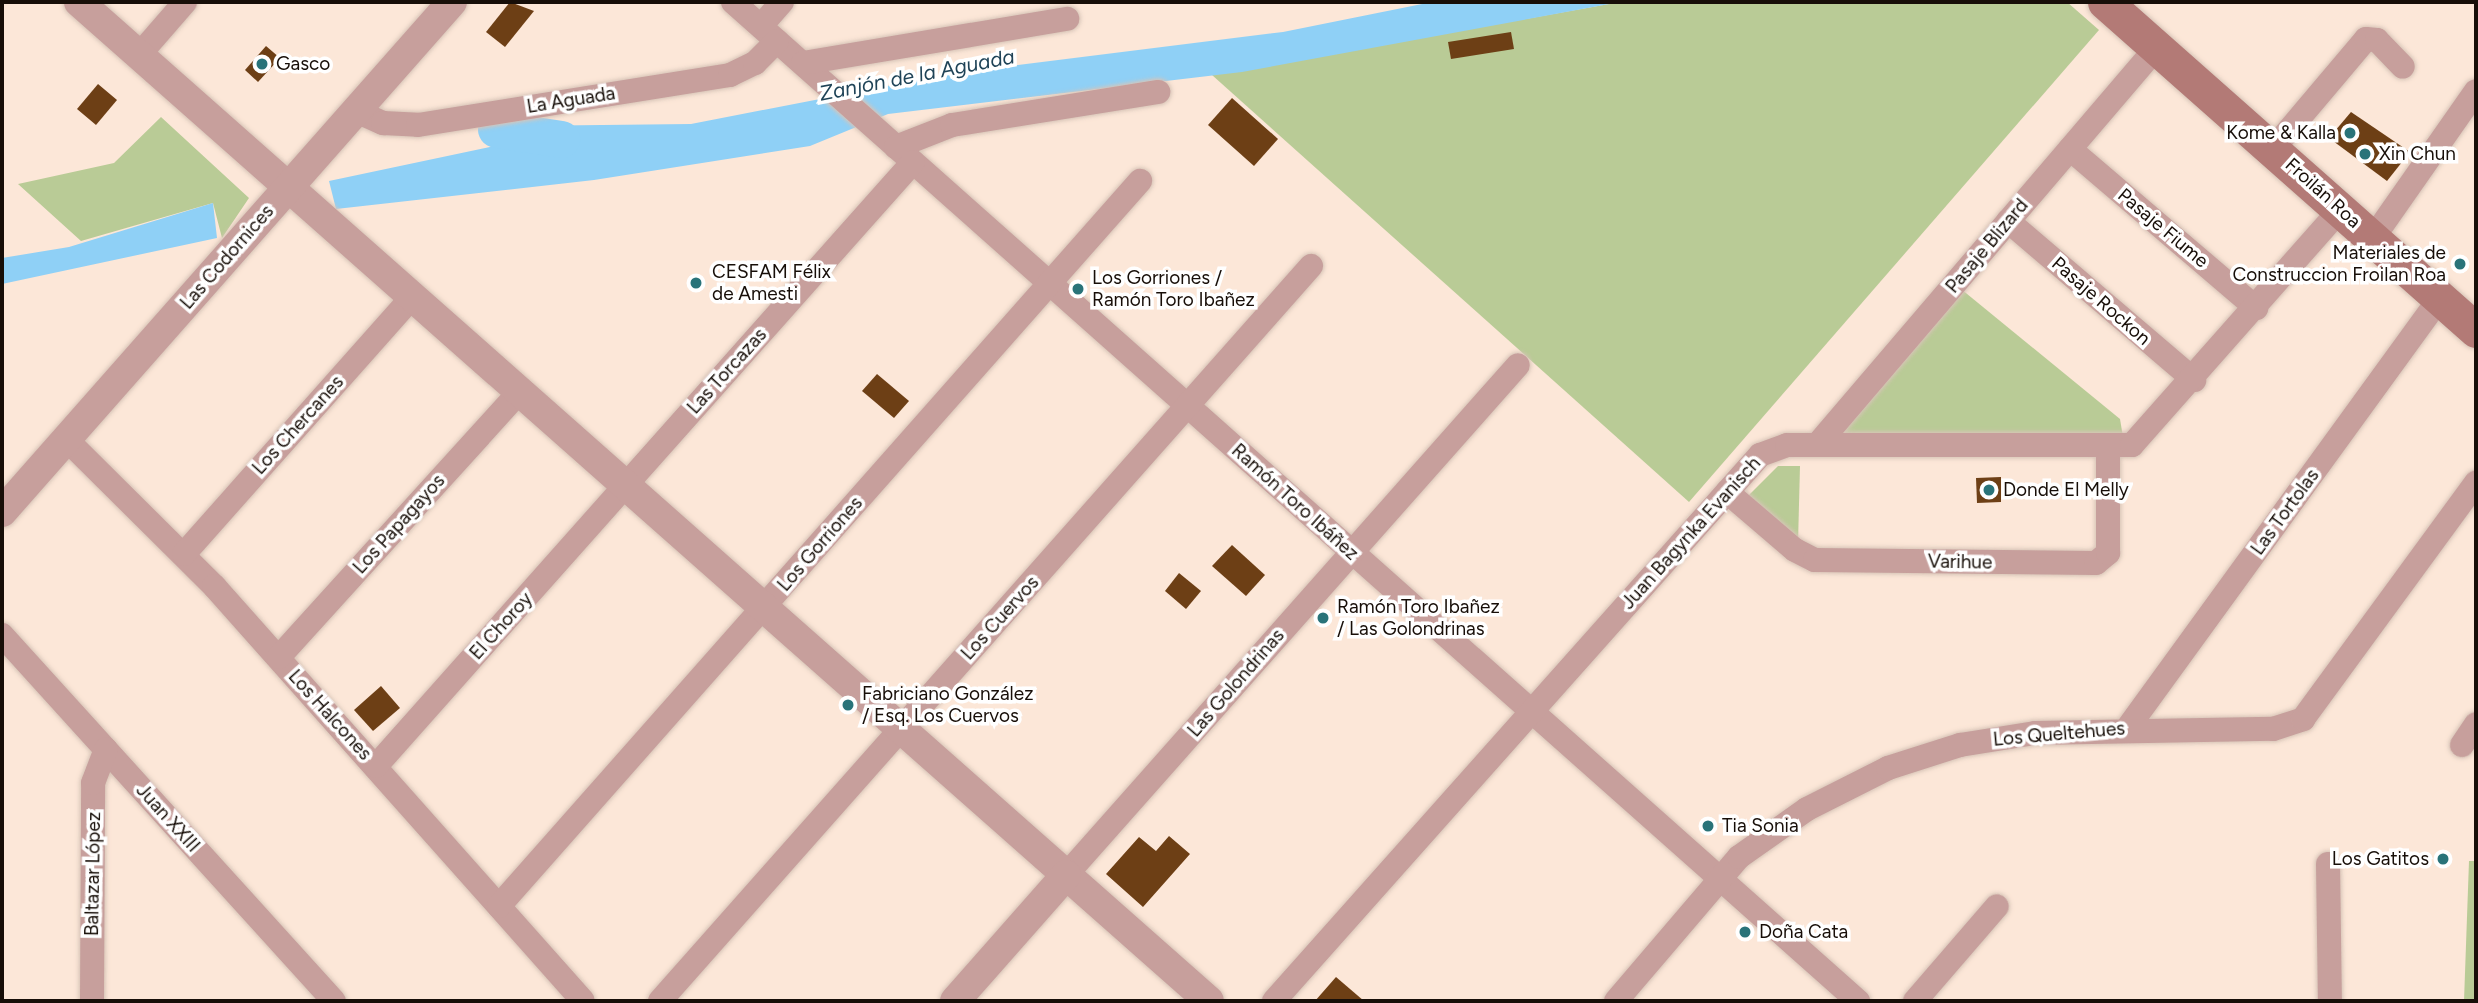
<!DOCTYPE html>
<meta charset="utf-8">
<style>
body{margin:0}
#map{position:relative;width:2478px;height:1003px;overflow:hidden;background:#fce7d8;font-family:Figtree,sans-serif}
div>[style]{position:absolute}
.green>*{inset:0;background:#b9cb96}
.water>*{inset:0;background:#8fd0f6}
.river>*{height:37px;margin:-18.5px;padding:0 18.5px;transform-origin:18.5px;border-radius:18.5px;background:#8fd0f6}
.building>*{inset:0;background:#6d3f15}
.roads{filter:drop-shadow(0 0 2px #d7c4b7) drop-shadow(0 0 2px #d7c4b7)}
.minor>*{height:24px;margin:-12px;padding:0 12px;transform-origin:12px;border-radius:12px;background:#c79f9c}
.tertiary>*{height:30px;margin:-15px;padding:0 15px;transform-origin:15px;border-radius:15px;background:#c79f9c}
.secondary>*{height:35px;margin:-17.5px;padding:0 17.5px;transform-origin:17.5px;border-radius:17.5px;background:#b37a76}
.dots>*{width:19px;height:19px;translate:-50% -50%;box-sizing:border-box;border:4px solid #fff;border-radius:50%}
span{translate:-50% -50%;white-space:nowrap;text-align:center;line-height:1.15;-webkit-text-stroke:7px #fff;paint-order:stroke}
.poi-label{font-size:19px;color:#170e08}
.left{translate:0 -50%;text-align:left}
.right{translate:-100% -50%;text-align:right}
.street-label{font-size:19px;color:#170e08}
.water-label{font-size:21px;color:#1f4357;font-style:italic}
.frame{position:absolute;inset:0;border:4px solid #170e08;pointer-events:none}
</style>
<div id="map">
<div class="green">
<i style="clip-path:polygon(1620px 2px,2067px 2px,2099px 30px,1689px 502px,1212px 75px)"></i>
<i style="clip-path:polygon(161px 117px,249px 198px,222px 238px,213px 203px,81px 241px,18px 184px,114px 163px)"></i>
<i style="clip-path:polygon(1961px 289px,2120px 419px,2123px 437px,1834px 434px)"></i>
<i style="clip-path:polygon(1778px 466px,1800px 466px,1798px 543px,1745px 499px)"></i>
<i style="clip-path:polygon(2469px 861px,2476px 861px,2476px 1001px,2464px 1001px)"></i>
</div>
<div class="water">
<i style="clip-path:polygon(1432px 2px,1620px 2px,1242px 72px,888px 114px,810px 146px,594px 180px,336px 209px,329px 181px,513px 142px,513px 126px,691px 124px,954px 73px,1283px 32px)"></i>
<i style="clip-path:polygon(213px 203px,217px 238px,2px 284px,2px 258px,69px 247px)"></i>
</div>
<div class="river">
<i style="left:496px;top:129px;width:66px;rotate:8.7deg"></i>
</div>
<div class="building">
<i style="clip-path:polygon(510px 2px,534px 11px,505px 47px,486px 32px)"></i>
<i style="clip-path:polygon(1511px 32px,1514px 49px,1451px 59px,1448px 42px)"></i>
<i style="clip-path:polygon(266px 46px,280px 58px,258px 82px,245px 70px)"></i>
<i style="clip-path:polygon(98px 84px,117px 100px,96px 125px,77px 109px)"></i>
<i style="clip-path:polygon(1232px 98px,1278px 139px,1254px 166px,1208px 125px)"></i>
<i style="clip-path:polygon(2351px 112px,2410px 152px,2387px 181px,2329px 138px)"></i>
<i style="clip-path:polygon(877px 374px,909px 401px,894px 418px,862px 391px)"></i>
<i style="clip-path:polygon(2001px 477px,2001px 502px,1977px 503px,1976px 478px)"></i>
<i style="clip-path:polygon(1232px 545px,1265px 575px,1246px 596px,1212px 566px)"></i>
<i style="clip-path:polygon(1179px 573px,1201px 591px,1186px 609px,1165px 591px)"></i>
<i style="clip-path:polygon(381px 686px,400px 708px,373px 731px,354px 710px)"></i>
<i style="clip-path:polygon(1169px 836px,1190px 854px,1143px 907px,1106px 874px,1139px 837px,1156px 851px)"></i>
<i style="clip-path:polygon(1336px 977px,1364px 1001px,1315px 1001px)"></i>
</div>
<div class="roads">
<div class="minor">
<i style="left:733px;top:2px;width:1505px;rotate:41.61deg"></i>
<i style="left:761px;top:26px;width:32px;rotate:-49deg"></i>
<i style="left:139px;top:55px;width:70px;rotate:-49deg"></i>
<i style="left:803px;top:63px;width:268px;rotate:-9.5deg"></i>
<i style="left:356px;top:111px;width:30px;rotate:24deg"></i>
<i style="left:383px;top:123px;width:35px;rotate:3deg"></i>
<i style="left:418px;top:125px;width:316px;rotate:-9.1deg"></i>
<i style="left:730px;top:75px;width:28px;rotate:-26deg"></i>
<i style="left:755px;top:63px;width:31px;rotate:-45deg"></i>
<i style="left:896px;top:147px;width:60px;rotate:-21.4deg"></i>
<i style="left:952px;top:125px;width:209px;rotate:-9.1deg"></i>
<i style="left:2070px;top:149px;width:245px;rotate:40.5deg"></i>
<i style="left:2273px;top:149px;width:144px;rotate:-49.8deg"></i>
<i style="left:2366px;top:39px;width:11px;rotate:5deg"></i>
<i style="left:2377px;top:40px;width:37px;rotate:46deg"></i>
<i style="left:2008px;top:221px;width:245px;rotate:40.5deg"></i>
<i style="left:2373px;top:238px;width:179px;rotate:-55deg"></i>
<i style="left:66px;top:439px;width:209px;rotate:44.8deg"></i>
<i style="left:214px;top:586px;width:555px;rotate:48.36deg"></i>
<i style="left:1817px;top:445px;width:523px;rotate:-49.49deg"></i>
<i style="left:1727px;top:492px;width:89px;rotate:40.5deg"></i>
<i style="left:1795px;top:550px;width:22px;rotate:27deg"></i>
<i style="left:1815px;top:560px;width:281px;rotate:0.6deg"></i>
<i style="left:2096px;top:563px;width:16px;rotate:-40deg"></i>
<i style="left:2108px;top:553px;width:105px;rotate:-90deg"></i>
<i style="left:184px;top:554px;width:344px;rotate:-48.4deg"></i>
<i style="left:2px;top:635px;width:494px;rotate:47.8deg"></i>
<i style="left:279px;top:657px;width:358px;rotate:-47.8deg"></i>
<i style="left:2129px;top:726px;width:529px;rotate:-54deg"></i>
<i style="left:2462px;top:745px;width:25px;rotate:-56deg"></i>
<i style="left:376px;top:766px;width:808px;rotate:-48.36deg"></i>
<i style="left:2328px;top:864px;width:137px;rotate:89.2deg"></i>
<i style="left:1066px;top:875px;width:681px;rotate:-48.45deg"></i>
<i style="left:499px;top:906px;width:968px;rotate:-48.52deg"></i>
<i style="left:92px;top:1001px;width:218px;rotate:-89.7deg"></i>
<i style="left:93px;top:783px;width:36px;rotate:-69deg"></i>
<i style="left:660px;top:1001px;width:982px;rotate:-48.47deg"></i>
<i style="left:1274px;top:1001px;width:731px;rotate:-48.33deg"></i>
<i style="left:1760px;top:455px;width:29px;rotate:-20deg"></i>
<i style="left:1787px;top:445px;width:345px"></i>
<i style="left:2132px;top:445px;width:315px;rotate:-48.5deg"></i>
<i style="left:1616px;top:1001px;width:189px;rotate:-49.5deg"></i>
<i style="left:1739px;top:857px;width:83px;rotate:-35.2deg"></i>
<i style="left:1807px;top:809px;width:91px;rotate:-26.8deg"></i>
<i style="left:1888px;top:768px;width:76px;rotate:-17.7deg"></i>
<i style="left:1960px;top:745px;width:76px;rotate:-9.1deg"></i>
<i style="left:2035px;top:733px;width:238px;rotate:-1deg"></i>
<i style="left:2273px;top:729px;width:32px;rotate:-18deg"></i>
<i style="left:2303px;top:719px;width:293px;rotate:-53.8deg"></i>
<i style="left:1915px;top:1001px;width:125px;rotate:-49.2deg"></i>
</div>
<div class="tertiary">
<i style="left:79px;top:2px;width:1508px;rotate:41.48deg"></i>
<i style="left:2px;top:512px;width:680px;rotate:-48.58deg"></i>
<i style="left:955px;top:1001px;width:168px;rotate:-48.6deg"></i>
</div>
<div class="secondary">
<i style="left:2105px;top:2px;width:495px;rotate:41.5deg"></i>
</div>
</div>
<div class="dots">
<i style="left:262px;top:64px;background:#297379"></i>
<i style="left:2350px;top:133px;background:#297379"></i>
<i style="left:2365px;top:154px;background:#297379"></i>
<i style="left:2460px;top:264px;background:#297379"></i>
<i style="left:696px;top:283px;background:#297379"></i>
<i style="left:1078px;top:289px;background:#297379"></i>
<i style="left:1989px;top:490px;background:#297379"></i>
<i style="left:1323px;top:618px;background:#297379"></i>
<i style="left:848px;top:705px;background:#297379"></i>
<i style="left:1708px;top:826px;background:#297379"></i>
<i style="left:2443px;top:859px;background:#297379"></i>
<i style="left:1745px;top:932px;background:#297379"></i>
</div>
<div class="poi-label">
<span class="left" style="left:276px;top:64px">Gasco</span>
<span class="right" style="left:2336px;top:133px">Kome &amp; Kalla</span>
<span class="left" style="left:2379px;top:154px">Xin Chun</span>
<span class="right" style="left:2446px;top:264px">Materiales de<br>Construccion Froilan Roa</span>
<span class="left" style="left:712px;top:283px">CESFAM Félix<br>de Amesti</span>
<span class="left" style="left:1092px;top:289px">Los Gorriones /<br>Ramón Toro Ibañez</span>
<span class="left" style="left:2003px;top:490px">Donde El Melly</span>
<span class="left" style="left:1337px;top:618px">Ramón Toro Ibañez<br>/ Las Golondrinas</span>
<span class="left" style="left:862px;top:705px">Fabriciano González<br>/ Esq. Los Cuervos</span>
<span class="left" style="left:1722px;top:826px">Tia Sonia</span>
<span class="right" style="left:2429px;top:859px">Los Gatitos</span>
<span class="left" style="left:1759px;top:932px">Doña Cata</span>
</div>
<div class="street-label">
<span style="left:571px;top:100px;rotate:-9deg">La Aguada</span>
<span style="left:2323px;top:193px;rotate:42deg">Froilán Roa</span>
<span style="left:2163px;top:228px;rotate:40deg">Pasaje Fiume</span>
<span style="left:1987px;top:246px;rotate:-50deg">Pasaje Blizard</span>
<span style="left:227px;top:257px;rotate:-49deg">Las Codornices</span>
<span style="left:2101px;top:301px;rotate:41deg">Pasaje Rockon</span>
<span style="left:727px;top:371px;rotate:-48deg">Las Torcazas</span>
<span style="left:298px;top:425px;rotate:-48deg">Los Chercanes</span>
<span style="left:1295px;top:502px;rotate:42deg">Ramón Toro Ibáñez</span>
<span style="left:2285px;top:512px;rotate:-54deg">Las Tortolas</span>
<span style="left:399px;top:524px;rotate:-48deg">Los Papagayos</span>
<span style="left:1691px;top:533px;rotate:-48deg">Juan Bagynka Evanisch</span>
<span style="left:820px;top:544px;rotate:-49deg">Los Gorriones</span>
<span style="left:1960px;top:562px;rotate:1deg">Varihue</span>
<span style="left:1000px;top:618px;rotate:-48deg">Los Cuervos</span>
<span style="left:501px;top:626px;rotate:-48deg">El Choroy</span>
<span style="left:1236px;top:683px;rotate:-49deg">Las Golondrinas</span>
<span style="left:330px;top:715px;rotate:48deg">Los Halcones</span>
<span style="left:2059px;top:734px;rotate:-5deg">Los Queltehues</span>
<span style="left:168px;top:818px;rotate:48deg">Juan XXIII</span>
<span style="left:93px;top:874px;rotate:-89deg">Baltazar López</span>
</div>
<div class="water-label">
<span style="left:917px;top:75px;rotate:-11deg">Zanjón de la Aguada</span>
</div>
<div class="frame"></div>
</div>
